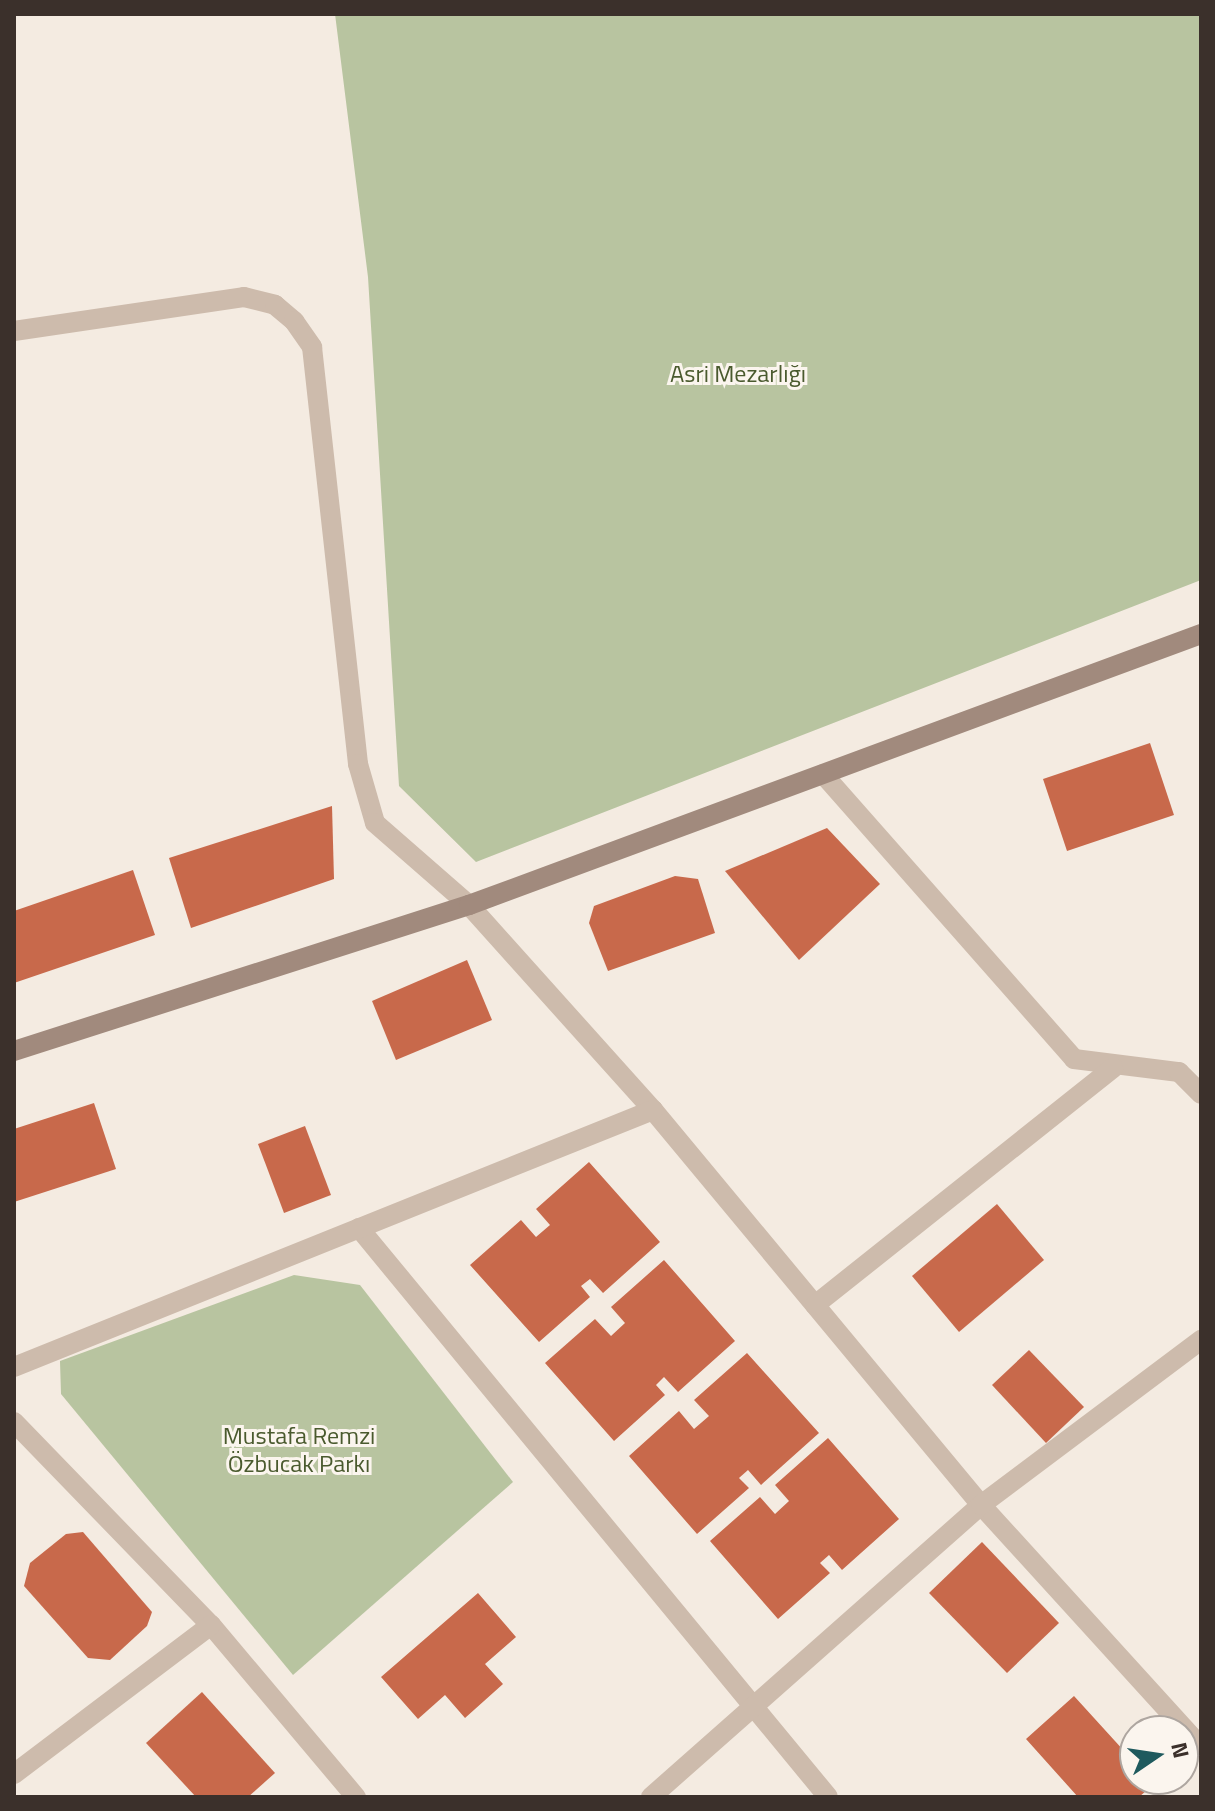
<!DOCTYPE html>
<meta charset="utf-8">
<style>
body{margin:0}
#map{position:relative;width:1215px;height:1811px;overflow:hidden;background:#f4ebe1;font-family:"Titillium Web",sans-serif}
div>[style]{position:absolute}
.green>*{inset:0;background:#b8c4a0}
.building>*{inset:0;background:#c8694b}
.street>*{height:20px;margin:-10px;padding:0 10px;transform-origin:10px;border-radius:10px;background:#cdbbac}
.secondary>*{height:20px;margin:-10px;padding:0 10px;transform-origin:10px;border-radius:10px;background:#a18a7d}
span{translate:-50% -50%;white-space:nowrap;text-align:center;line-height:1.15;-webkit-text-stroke:6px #fbf5ee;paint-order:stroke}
.park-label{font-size:24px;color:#4a5a2e}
.frame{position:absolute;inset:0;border:16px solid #3b302b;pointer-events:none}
.north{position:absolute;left:1119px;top:1715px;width:80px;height:80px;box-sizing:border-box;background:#fbf5ee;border:2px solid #aea6a0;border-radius:50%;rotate:77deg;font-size:22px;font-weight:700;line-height:32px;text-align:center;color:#3b302b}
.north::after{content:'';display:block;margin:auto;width:28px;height:36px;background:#1f5a5e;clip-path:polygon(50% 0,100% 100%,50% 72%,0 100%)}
</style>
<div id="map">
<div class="green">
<i style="clip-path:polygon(335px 14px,1201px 14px,1201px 580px,476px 862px,399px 786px,368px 277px)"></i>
<i style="clip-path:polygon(294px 1275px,360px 1285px,513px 1482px,293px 1675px,61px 1394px,60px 1361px)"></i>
</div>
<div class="building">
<i style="clip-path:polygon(1150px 743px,1174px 815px,1067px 851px,1043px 779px)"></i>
<i style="clip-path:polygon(332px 806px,334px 879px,191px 928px,169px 858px)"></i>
<i style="clip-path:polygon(827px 828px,880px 884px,799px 960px,725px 871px)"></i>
<i style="clip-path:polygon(133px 870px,155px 935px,14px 983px,14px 911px)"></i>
<i style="clip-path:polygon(675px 876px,698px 879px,715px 933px,608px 971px,589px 923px,594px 906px)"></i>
<i style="clip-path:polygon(467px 960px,492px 1020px,396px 1060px,372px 1001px)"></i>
<i style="clip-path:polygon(94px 1103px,116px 1169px,14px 1202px,14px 1129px)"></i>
<i style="clip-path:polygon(305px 1126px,331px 1195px,284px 1213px,258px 1144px)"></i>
<i style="clip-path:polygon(589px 1162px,660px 1242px,603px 1293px,590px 1279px,581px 1286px,590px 1297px,539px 1342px,470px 1265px,521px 1220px,536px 1237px,550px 1225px,536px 1209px)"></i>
<i style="clip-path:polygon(997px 1204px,1044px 1260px,959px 1332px,912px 1276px)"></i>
<i style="clip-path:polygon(664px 1260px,735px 1341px,678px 1392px,664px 1377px,656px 1385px,665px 1395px,614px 1441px,545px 1363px,595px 1319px,611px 1336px,625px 1323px,611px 1307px)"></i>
<i style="clip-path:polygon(1029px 1350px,1084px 1407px,1046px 1443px,992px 1385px)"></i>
<i style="clip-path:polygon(747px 1353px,819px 1433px,761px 1485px,748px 1470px,739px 1478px,749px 1488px,697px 1534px,629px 1456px,679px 1411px,694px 1429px,709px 1416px,694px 1400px)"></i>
<i style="clip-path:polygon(828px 1438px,899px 1519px,842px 1570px,829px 1555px,820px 1563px,830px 1573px,778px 1619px,710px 1541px,760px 1497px,775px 1514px,789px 1501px,775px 1485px)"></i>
<i style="clip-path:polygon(83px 1532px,152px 1612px,147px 1626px,110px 1660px,88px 1658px,24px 1586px,30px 1563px,66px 1534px)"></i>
<i style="clip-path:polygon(982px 1542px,1059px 1623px,1007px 1673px,929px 1593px)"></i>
<i style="clip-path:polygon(478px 1593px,516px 1637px,485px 1664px,503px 1684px,465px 1718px,445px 1695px,418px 1719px,381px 1677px)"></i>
<i style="clip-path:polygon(202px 1692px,275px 1773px,248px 1797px,196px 1797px,146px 1743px)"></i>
<i style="clip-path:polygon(1074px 1696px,1135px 1763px,1135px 1779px,1154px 1784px,1139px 1797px,1078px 1797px,1026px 1739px)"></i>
</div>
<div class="street">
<i style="left:14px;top:331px;width:232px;rotate:-8.4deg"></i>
<i style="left:244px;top:297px;width:32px;rotate:14deg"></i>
<i style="left:275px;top:305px;width:25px;rotate:40deg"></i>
<i style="left:294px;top:321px;width:32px;rotate:55deg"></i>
<i style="left:312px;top:347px;width:420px;rotate:83.7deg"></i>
<i style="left:358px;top:764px;width:61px;rotate:73.9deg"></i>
<i style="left:375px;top:823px;width:125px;rotate:41.1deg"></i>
<i style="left:469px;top:905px;width:275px;rotate:48.1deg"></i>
<i style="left:653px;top:1110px;width:513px;rotate:50.29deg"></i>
<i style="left:981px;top:1505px;width:327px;rotate:47.7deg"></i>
<i style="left:823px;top:774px;width:380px;rotate:48.6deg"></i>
<i style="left:1074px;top:1059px;width:106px;rotate:7.1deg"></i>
<i style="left:1179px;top:1072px;width:31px;rotate:45deg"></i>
<i style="left:359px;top:1228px;width:737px;rotate:50.5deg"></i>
<i style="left:815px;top:1305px;width:381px;rotate:-38.5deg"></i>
<i style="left:14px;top:1367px;width:689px;rotate:-21.91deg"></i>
<i style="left:14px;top:1422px;width:283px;rotate:45.9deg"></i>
<i style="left:211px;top:1625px;width:225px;rotate:49.9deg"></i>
<i style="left:14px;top:1774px;width:247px;rotate:-37.1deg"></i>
<i style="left:651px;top:1797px;width:441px;rotate:-41.5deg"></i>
<i style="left:981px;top:1505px;width:275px;rotate:-36.9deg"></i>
</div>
<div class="secondary">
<i style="left:14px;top:1051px;width:478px;rotate:-17.8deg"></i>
<i style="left:469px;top:905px;width:781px;rotate:-20.32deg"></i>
</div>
<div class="park-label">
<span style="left:738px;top:374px">Asri Mezarlığı</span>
<span style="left:299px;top:1450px">Mustafa Remzi<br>Özbucak Parkı</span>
</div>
<div class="frame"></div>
<div class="north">N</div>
</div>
